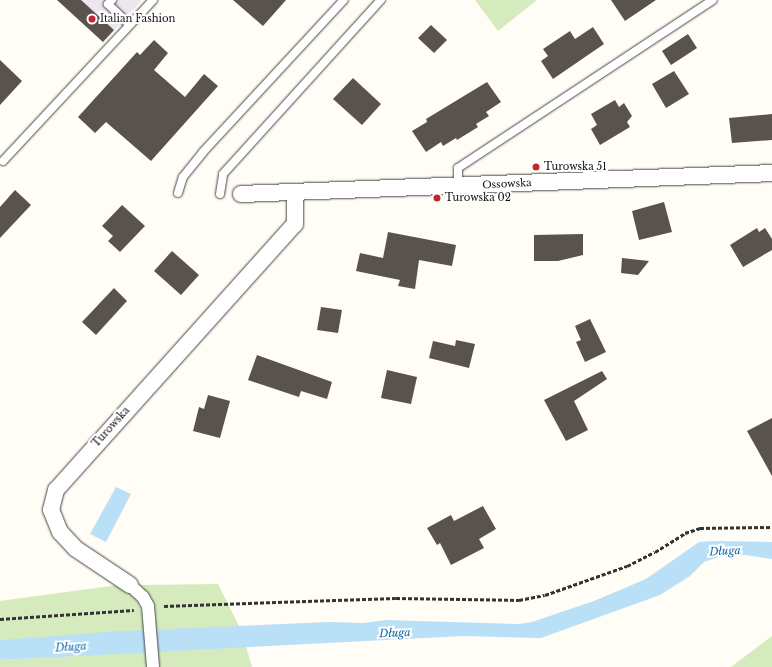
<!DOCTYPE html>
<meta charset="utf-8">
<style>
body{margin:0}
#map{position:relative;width:772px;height:667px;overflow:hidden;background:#fffdf5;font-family:"Libre Baskerville",serif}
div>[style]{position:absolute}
.industrial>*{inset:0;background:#eee6ef}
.green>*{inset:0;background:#d5ebbd}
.water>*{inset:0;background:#b9e0f7}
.building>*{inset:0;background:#5a524d}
.path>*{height:2.5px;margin-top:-1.25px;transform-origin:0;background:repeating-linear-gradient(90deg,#333 0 4px,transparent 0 6px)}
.roads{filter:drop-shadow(0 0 1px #444) drop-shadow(0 0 1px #444)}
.service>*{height:8px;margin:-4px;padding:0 4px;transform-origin:4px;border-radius:4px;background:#fff}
.pedestrian>*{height:12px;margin:-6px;padding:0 6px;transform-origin:6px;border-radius:6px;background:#fff}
.minor>*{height:16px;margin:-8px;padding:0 8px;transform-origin:8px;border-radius:8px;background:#fff}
.dots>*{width:11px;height:11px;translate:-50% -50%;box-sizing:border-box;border:2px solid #fff;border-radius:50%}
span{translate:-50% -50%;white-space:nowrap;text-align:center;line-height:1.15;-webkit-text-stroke:4px #fff;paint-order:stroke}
.poi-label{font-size:10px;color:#111}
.left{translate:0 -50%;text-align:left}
.street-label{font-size:10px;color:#111}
.water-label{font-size:11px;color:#1768a6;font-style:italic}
</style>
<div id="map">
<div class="industrial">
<i style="clip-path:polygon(57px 0,142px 0,103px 42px)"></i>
</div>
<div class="green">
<i style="clip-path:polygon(475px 0,537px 0,498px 31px)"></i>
<i style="clip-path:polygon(218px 584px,239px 626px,0 640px,0 601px,118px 585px,137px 599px,142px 613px,154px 612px,152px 600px,139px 585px)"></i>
<i style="clip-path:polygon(772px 636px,772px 667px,731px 667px)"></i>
<i style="clip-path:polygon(246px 646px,252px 667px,0 667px,0 660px)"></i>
</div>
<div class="water">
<i style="clip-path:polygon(116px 487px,131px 494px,106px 542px,90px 534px)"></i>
<i style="clip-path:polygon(714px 541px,772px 542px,772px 559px,745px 555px,719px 557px,704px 562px,690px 576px,660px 595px,541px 638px,463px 636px,0 660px,0 640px,120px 631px,329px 622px,363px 623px,386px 620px,519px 624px,532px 622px,594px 601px,646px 579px,699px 542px)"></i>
</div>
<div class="building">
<i style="clip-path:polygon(57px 0,81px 0,114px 30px,103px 42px)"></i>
<i style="clip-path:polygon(233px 0,286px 0,263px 26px)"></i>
<i style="clip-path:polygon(611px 0,656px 0,625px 21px)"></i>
<i style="clip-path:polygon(431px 25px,447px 40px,434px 53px,418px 38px)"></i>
<i style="clip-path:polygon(593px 27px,604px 44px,553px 79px,541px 61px,548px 56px,543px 49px,570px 31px,575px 39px)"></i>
<i style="clip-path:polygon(688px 34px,697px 48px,671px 65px,662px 51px)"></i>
<i style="clip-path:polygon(154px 40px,168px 53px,154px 70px,185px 97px,204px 74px,218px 86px,151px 161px,106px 122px,95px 133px,78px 117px,137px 52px,140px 55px)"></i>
<i style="clip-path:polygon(0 60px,22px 81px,0 105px)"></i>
<i style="clip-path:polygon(674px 71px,689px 94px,666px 108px,652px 84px)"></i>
<i style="clip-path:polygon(353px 78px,381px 104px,362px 125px,333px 99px)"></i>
<i style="clip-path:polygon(487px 82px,501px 102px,486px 112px,489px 116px,476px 124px,478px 127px,457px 140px,456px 138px,443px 146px,441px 142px,426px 152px,412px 131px,427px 122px,426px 119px)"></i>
<i style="clip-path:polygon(615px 100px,619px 107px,624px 103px,632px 116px,627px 122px,630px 127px,600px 145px,591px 129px,597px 125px,591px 114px)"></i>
<i style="clip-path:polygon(772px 114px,772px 140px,732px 143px,729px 118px)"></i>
<i style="clip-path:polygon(15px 190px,31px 205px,0 238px,0 207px)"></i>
<i style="clip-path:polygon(664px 202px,672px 232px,639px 240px,632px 211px)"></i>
<i style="clip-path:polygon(122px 205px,145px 226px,120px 252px,108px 241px,113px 236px,102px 226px)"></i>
<i style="clip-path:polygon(757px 228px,759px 232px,765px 228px,772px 239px,772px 250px,743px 267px,730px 245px)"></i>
<i style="clip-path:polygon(388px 232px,456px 245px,452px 266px,419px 260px,415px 289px,398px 286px,400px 280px,356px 271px,360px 253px,383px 258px)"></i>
<i style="clip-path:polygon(583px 234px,583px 255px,558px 261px,534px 261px,534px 235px)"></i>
<i style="clip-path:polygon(172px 251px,199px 275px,181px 295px,154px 271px)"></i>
<i style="clip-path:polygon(622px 258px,649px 261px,638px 275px,621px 273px)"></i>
<i style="clip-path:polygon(114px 288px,127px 301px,96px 335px,82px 322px)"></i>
<i style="clip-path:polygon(321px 307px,342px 310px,338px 333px,317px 330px)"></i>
<i style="clip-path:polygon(590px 319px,606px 352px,585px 362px,576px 342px,581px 340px,575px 326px)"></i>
<i style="clip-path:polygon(456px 340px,475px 344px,469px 368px,429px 358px,433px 341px,455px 346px)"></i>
<i style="clip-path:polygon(257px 355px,332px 382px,327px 399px,301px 391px,299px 397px,248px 380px)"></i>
<i style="clip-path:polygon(387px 370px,417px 377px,411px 404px,381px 398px)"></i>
<i style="clip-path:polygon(602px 371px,607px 379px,574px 401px,588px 430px,566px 441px,544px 400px)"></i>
<i style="clip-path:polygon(208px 395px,230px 401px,220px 438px,193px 431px,199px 407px,204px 409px)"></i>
<i style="clip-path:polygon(772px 418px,772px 476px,747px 431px)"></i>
<i style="clip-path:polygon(483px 506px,496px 529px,479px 539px,484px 548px,451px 565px,440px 543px,437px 545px,427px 528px,451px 515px,454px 521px)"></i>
</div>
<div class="path">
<i style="left:164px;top:606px;width:232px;rotate:-2deg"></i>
<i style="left:396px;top:598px;width:123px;rotate:0.9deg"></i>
<i style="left:519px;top:600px;width:26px;rotate:-11deg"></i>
<i style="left:545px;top:595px;width:87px;rotate:-19.5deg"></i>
<i style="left:627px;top:566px;width:31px;rotate:-27deg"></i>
<i style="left:655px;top:552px;width:36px;rotate:-32deg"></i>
<i style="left:685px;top:533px;width:16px;rotate:-18deg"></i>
<i style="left:700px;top:528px;width:72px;rotate:-0.8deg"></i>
<i style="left:0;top:619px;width:134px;rotate:-3.8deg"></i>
</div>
<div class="roads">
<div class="service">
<i style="left:112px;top:0;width:6px;rotate:135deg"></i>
<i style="left:108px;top:4px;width:30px;rotate:44deg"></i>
<i style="left:3px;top:161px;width:220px;rotate:-47deg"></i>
<i style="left:458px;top:186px;width:18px;rotate:-90deg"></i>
<i style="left:458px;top:168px;width:305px;rotate:-33.4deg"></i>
<i style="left:178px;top:193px;width:17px;rotate:-73deg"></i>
<i style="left:183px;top:177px;width:32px;rotate:-51deg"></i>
<i style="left:203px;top:152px;width:207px;rotate:-47.2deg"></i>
<i style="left:220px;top:194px;width:20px;rotate:-81deg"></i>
<i style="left:223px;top:174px;width:235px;rotate:-47.8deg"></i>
</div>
<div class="pedestrian">
<i style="left:130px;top:585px;width:18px;rotate:43deg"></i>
<i style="left:143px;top:597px;width:10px;rotate:61deg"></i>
<i style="left:148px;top:606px;width:61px;rotate:85.3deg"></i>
</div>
<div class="minor">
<i style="left:241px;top:194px;width:531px;rotate:-2.26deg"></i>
<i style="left:130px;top:585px;width:65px;rotate:-146.3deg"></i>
<i style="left:76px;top:549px;width:23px;rotate:-133deg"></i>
<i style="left:60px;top:532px;width:24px;rotate:-112deg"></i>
<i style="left:51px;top:510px;width:21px;rotate:-76deg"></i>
<i style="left:56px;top:490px;width:358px;rotate:-48.1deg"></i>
<i style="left:295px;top:224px;width:32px;rotate:-90deg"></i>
</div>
</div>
<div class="dots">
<i style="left:92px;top:19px;background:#c4262e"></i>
<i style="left:536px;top:167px;background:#c4262e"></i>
<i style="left:437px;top:198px;background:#c4262e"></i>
</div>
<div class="poi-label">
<span class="left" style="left:100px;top:19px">Italian Fashion</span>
<span class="left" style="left:544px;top:167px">Turowska 51</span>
<span class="left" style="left:445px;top:198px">Turowska 02</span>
</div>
<div class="street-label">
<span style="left:507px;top:184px;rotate:-3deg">Ossowska</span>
<span style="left:111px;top:427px;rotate:-48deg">Turowska</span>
</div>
<div class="water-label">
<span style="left:725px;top:551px;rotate:-3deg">Długa</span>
<span style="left:395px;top:633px;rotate:-2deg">Długa</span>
<span style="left:71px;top:647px;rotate:-4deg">Długa</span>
</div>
</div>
